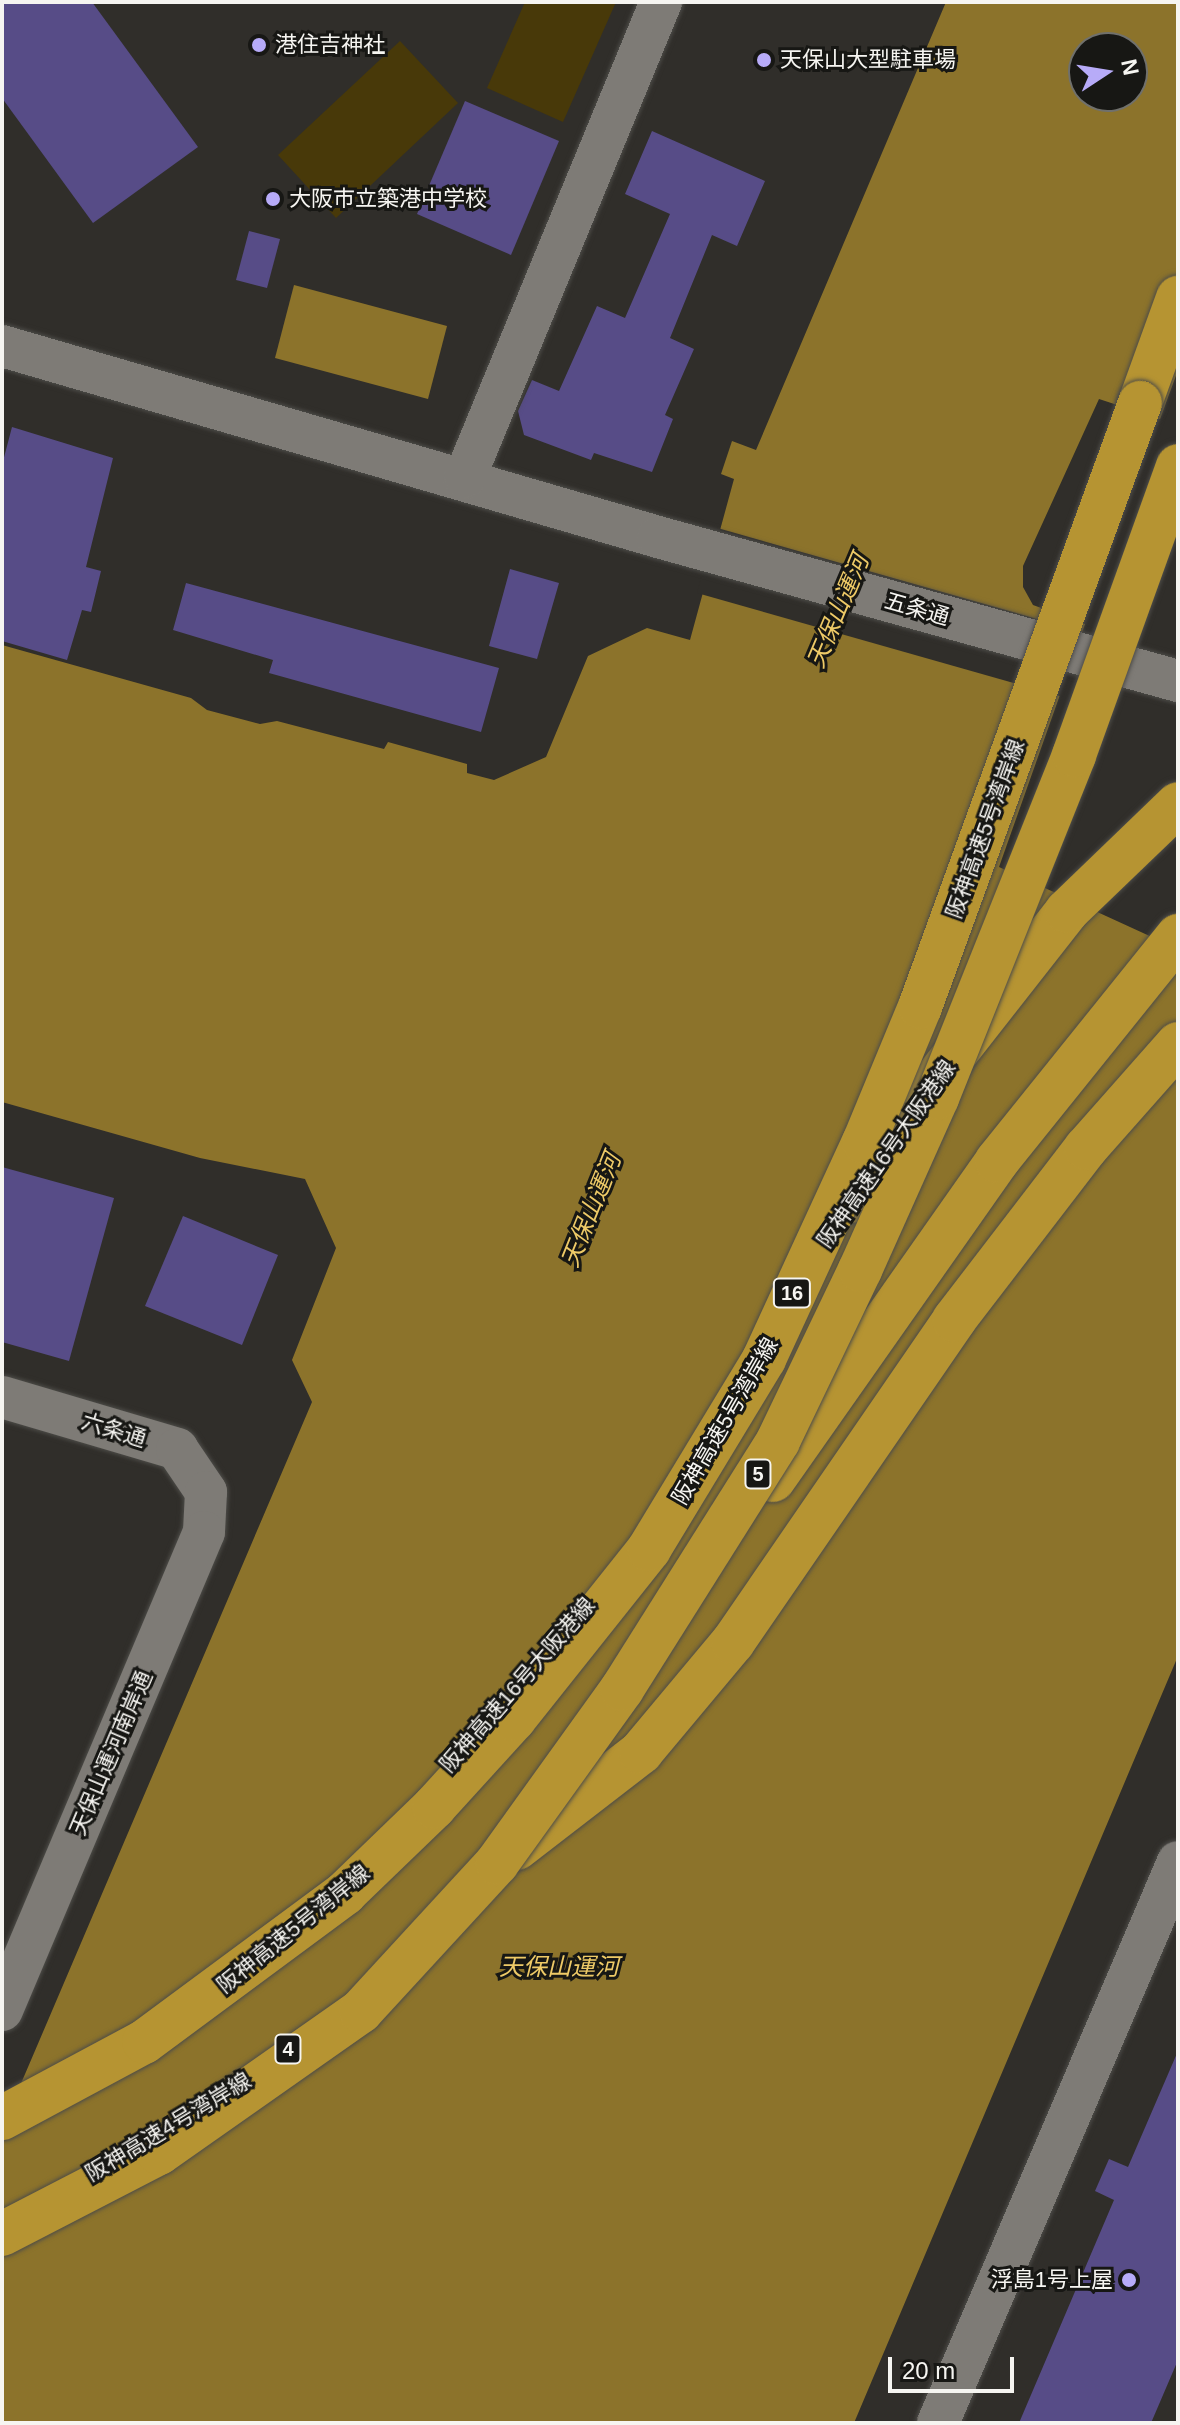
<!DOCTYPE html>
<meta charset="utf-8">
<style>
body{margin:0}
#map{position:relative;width:1180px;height:2425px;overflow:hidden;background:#302e2a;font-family:Arial,"Noto Sans JP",sans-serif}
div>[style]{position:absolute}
.green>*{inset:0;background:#483909}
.water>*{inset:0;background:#8c732b}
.pier>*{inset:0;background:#302e2a}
.building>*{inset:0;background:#574c87}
.roads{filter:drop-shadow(0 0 2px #4d4c48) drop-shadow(0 0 2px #4d4c48)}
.minor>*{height:42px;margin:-21px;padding:0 21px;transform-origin:21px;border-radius:21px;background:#7e7b76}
.highway>*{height:44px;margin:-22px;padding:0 22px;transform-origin:22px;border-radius:22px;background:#b69432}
.bridges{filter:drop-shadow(0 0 2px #4d4c48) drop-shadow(0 0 2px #4d4c48)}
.highway-bridge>*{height:44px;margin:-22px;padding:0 22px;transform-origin:22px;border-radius:22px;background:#b69432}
.dots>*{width:22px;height:22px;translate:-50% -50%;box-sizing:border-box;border:4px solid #171714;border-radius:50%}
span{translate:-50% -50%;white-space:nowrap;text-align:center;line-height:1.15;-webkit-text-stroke:6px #171714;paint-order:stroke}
.shield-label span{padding:2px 6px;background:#171714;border:2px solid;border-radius:6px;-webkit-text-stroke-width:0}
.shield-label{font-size:20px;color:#f6f5f1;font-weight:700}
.poi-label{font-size:22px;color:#f6f5f1}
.left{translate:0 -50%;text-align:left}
.right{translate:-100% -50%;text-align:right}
.street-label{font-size:22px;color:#f6f5f1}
.water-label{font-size:24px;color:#eeca67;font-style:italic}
.frame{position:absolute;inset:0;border:4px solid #f6f5f1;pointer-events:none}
.north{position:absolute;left:1068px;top:32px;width:80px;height:80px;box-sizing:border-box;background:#171714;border:2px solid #70706c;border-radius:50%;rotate:78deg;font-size:22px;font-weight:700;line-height:32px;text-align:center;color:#f6f5f1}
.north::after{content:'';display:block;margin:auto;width:28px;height:36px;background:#b7abf8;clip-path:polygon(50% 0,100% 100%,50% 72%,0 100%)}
.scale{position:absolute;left:888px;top:2357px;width:126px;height:36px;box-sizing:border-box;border:4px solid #f6f5f1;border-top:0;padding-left:10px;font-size:24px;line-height:28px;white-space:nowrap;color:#f6f5f1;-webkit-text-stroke:6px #171714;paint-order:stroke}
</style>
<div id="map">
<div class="green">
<i style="clip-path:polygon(525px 2px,616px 2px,563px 122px,487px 88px)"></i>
<i style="clip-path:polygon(400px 41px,458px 103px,336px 218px,278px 155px)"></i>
</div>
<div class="water">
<i style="clip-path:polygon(evenodd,946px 2px,1178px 2px,1178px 370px,1160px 419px,1099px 399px,1023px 566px,1023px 587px,1033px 605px,1085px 624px,999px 867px,1178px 949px,1178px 1656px,854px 2423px,2px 2423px,2px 2128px,312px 1402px,292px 1360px,336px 1248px,305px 1179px,200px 1158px,2px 1102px,2px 645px,191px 698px,207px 710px,260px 724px,277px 721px,384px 749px,388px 742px,467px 764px,467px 773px,494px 780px,546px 757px,588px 656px,647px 628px,690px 640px,734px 479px,721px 474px,732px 441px,756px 450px,946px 2px,1084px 48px,1132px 48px,1132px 96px,1084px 96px,1084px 48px)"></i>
<i style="clip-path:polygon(294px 285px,447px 326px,428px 399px,275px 358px)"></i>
</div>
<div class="pier">
<i style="clip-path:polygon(714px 527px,1086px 633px,1063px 697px,697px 593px)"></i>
</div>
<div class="building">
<i style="clip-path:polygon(2px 2px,92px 2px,198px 147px,93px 223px,2px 98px)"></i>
<i style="clip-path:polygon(465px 101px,559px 141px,511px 255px,417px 214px)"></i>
<i style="clip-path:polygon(652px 131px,765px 181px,737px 246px,712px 235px,670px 338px,694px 349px,665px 415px,673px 419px,652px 472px,594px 453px,591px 460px,524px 435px,518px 411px,532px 380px,559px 391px,597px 306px,625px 318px,670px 214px,625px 194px)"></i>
<i style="clip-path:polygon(249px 231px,280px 239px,267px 288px,236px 280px)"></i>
<i style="clip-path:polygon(12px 427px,113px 458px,86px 567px,101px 571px,91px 612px,82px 610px,67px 660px,2px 641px,2px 465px)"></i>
<i style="clip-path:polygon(510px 569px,559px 583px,537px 659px,489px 646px)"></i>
<i style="clip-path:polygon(186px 583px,499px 668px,481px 732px,269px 673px,273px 660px,173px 630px)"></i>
<i style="clip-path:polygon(2px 1167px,114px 1198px,69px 1361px,2px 1342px)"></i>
<i style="clip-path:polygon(183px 1216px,278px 1255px,242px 1345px,145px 1306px)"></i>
<i style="clip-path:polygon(1178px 2051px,1178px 2360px,1151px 2423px,1019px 2423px,1114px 2200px,1095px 2191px,1109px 2159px,1128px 2167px)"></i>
</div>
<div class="roads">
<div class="minor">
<i style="left:2px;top:346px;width:683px;rotate:16.23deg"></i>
<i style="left:658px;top:537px;width:540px;rotate:15.48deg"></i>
<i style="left:465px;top:477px;width:514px;rotate:-67.58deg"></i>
<i style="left:2px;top:1397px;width:183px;rotate:16.5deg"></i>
<i style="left:177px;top:1449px;width:52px;rotate:56deg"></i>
<i style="left:206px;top:1492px;width:40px;rotate:92.9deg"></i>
<i style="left:204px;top:1532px;width:519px;rotate:112.91deg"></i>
<i style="left:938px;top:2423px;width:610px;rotate:-66.84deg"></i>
</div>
<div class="highway">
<i style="left:1140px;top:403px;width:112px;rotate:-70.1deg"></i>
<i style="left:851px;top:1201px;width:115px;rotate:-56.3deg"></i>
<i style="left:915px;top:1105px;width:246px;rotate:-51.9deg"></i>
<i style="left:1067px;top:911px;width:154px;rotate:-43.9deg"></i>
<i style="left:773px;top:1480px;width:390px;rotate:-54.9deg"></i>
<i style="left:997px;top:1161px;width:289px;rotate:-51.2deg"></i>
<i style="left:517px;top:1848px;width:157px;rotate:-37.7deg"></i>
<i style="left:641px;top:1752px;width:143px;rotate:-50.1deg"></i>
<i style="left:733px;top:1642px;width:391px;rotate:-55.5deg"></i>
<i style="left:954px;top:1320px;width:217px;rotate:-52.5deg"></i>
<i style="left:1086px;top:1148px;width:139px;rotate:-48.5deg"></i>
</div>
</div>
<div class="bridges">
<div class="highway-bridge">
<i style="left:2px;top:2118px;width:161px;rotate:-28.2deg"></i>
<i style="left:144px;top:2042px;width:250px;rotate:-36.5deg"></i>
<i style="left:345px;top:1893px;width:124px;rotate:-44deg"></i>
<i style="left:434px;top:1807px;width:119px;rotate:-47.7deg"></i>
<i style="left:514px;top:1719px;width:217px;rotate:-51.5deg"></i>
<i style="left:649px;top:1549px;width:222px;rotate:-58.8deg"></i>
<i style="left:764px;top:1359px;width:239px;rotate:-65.3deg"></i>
<i style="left:864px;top:1142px;width:146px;rotate:-67.5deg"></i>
<i style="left:920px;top:1007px;width:643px;rotate:-69.99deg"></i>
<i style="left:2px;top:2234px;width:177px;rotate:-27.3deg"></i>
<i style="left:159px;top:2153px;width:247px;rotate:-35.1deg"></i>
<i style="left:361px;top:2011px;width:201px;rotate:-47.4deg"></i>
<i style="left:497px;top:1863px;width:214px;rotate:-54.3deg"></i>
<i style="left:622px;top:1689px;width:293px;rotate:-57.8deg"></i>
<i style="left:778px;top:1441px;width:190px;rotate:-64.4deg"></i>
<i style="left:860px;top:1270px;width:188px;rotate:-65.9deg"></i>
<i style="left:937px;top:1098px;width:369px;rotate:-68.2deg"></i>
<i style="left:1074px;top:755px;width:307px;rotate:-70.2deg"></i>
</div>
</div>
<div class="dots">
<i style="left:259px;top:45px;background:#b7abf8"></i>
<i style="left:764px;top:60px;background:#b7abf8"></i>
<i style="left:273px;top:199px;background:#b7abf8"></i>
<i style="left:1129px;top:2280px;background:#b7abf8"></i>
</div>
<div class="shield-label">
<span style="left:792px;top:1293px">16</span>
<span style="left:758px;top:1474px">5</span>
<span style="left:288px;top:2049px">4</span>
</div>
<div class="poi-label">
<span class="left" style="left:275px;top:45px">港住吉神社</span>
<span class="left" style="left:780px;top:60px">天保山大型駐車場</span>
<span class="left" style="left:289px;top:199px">大阪市立築港中学校</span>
<span class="right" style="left:1113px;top:2280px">浮島1号上屋</span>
</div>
<div class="street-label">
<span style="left:917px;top:609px;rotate:16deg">五条通</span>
<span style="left:985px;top:829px;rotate:-70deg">阪神高速5号湾岸線</span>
<span style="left:886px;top:1154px;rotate:-55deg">阪神高速16号大阪港線</span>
<span style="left:725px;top:1421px;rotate:-60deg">阪神高速5号湾岸線</span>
<span style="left:114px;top:1430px;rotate:17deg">六条通</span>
<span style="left:517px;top:1685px;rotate:-49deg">阪神高速16号大阪港線</span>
<span style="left:111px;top:1753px;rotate:-67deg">天保山運河南岸通</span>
<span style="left:293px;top:1929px;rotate:-39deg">阪神高速5号湾岸線</span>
<span style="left:168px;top:2127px;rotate:-31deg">阪神高速4号湾岸線</span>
</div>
<div class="water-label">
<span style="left:838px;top:611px;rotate:-67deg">天保山運河</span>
<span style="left:591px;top:1210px;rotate:-68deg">天保山運河</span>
<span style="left:559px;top:1967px">天保山運河</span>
</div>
<div class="frame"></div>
<div class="north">N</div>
<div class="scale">20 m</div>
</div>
